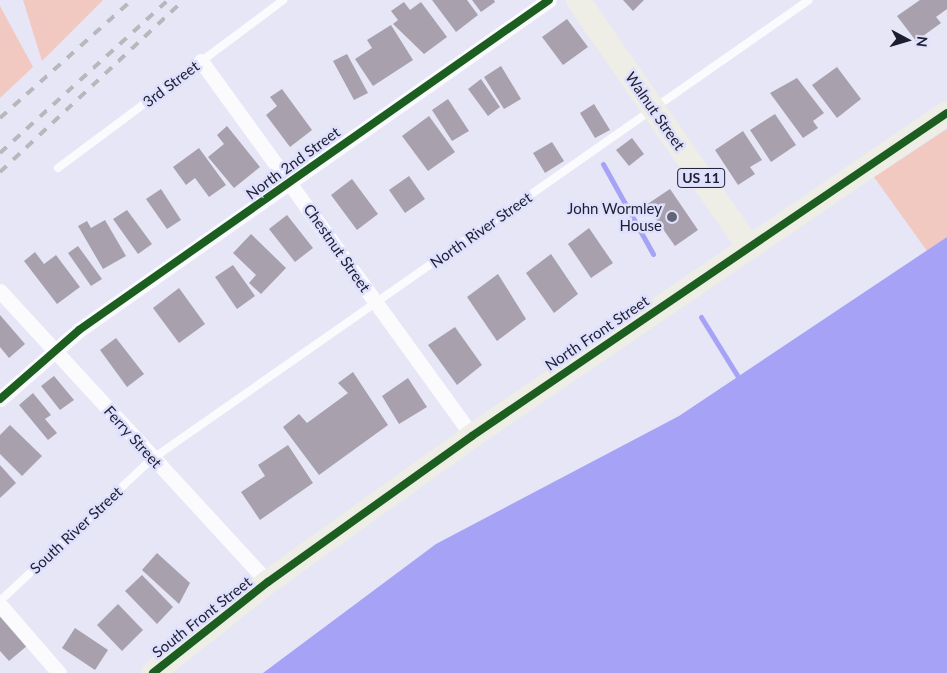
<!DOCTYPE html>
<style>
body{margin:0}
#map{position:relative;width:947px;height:673px;overflow:hidden;background:#e6e6f7;font-family:Lato,sans-serif}
div>[style]{position:absolute}
.green>*{inset:0;background:#f1c9c0}
.water>*{inset:0;background:#a6a2f6}
.stream>*{height:5px;margin:-2.5px;padding:0 2.5px;transform-origin:2.5px;border-radius:2.5px;background:#a6a2f6}
.building>*{inset:0;background:#a8a0ac}
.service>*{height:8px;margin:-4px;padding:0 4px;transform-origin:4px;border-radius:4px;background:#fbfbfe}
.minor>*{height:15px;margin:-7.5px;padding:0 7.5px;transform-origin:7.5px;border-radius:7.5px;background:#fbfbfe}
.primary>*{height:24px;margin:-12px;padding:0 12px;transform-origin:12px;border-radius:12px;background:#eeede6}
.rail>*{height:4px;margin-top:-2px;transform-origin:0;background:repeating-linear-gradient(90deg,#b8b8bc 0 9px,transparent 0 18px)}
.cycleway>*{height:8px;margin:-4px;padding:0 4px;transform-origin:4px;border-radius:4px;background:#1b5e20}
.dots>*{width:14px;height:14px;translate:-50% -50%;box-sizing:border-box;border:2px solid #dfe0fe;border-radius:50%}
span{translate:-50% -50%;white-space:nowrap;text-align:center;line-height:1.15;-webkit-text-stroke:5px #dfe0fe;paint-order:stroke}
.shield-label span{padding:1px 4px;background:#dfe0fe;border:1px solid;border-radius:4px;-webkit-text-stroke-width:0}
.shield-label{font-size:14px;color:#1d1e2f;font-weight:700}
.street-label{font-size:15px;color:#1d1e2f}
.poi-label{font-size:15px;color:#1d1e2f}
.right{translate:-100% -50%;text-align:right}
.north{position:absolute;left:882px;top:15px;width:50px;height:50px;-webkit-text-stroke:4px #dfe0fe;paint-order:stroke;rotate:96deg;font-size:14px;font-weight:700;line-height:20px;text-align:center;color:#1d1e2f}
.north::after{content:'';display:block;margin:auto;width:18px;height:22px;background:#1d1e2f;clip-path:polygon(50% 0,100% 100%,50% 72%,0 100%)}
</style>
<div id="map">
<div class="green">
<i style="clip-path:polygon(23px 0,103px 0,42px 61px)"></i>
<i style="clip-path:polygon(0 6px,33px 67px,0 98px)"></i>
<i style="clip-path:polygon(947px 129px,947px 237px,927px 251px,874px 177px)"></i>
</div>
<div class="water">
<i style="clip-path:polygon(947px 237px,947px 673px,263px 673px,436px 544px,679px 416px)"></i>
</div>
<div class="stream">
<i style="left:603px;top:164px;width:103px;rotate:60.9deg"></i>
<i style="left:701px;top:317px;width:74px;rotate:58.2deg"></i>
</div>
<div class="building">
<i style="clip-path:polygon(432px 0,467px 0,478px 15px,456px 32px)"></i>
<i style="clip-path:polygon(472px 0,494px 0,495px 2px,481px 12px)"></i>
<i style="clip-path:polygon(623px 0,644px 0,633px 11px)"></i>
<i style="clip-path:polygon(920px 0,947px 0,947px 9px,936px 17px,941px 23px,916px 41px,897px 16px)"></i>
<i style="clip-path:polygon(404px 2px,410px 10px,421px 2px,447px 37px,424px 54px,393px 24px,398px 20px,391px 11px)"></i>
<i style="clip-path:polygon(567px 19px,588px 47px,563px 65px,542px 37px)"></i>
<i style="clip-path:polygon(391px 25px,413px 60px,373px 86px,355px 59px,372px 48px,367px 40px)"></i>
<i style="clip-path:polygon(347px 54px,368px 93px,354px 100px,333px 61px)"></i>
<i style="clip-path:polygon(501px 66px,521px 99px,504px 109px,484px 77px)"></i>
<i style="clip-path:polygon(837px 67px,861px 99px,837px 118px,812px 85px)"></i>
<i style="clip-path:polygon(797px 78px,824px 113px,813px 121px,818px 128px,803px 138px,770px 93px)"></i>
<i style="clip-path:polygon(481px 79px,500px 107px,488px 116px,468px 89px)"></i>
<i style="clip-path:polygon(282px 89px,312px 130px,290px 147px,266px 115px,277px 106px,270px 97px)"></i>
<i style="clip-path:polygon(448px 99px,469px 131px,452px 141px,432px 110px)"></i>
<i style="clip-path:polygon(594px 104px,610px 130px,595px 138px,580px 113px)"></i>
<i style="clip-path:polygon(775px 114px,796px 145px,771px 162px,750px 130px)"></i>
<i style="clip-path:polygon(429px 116px,455px 152px,428px 171px,402px 136px)"></i>
<i style="clip-path:polygon(227px 126px,260px 167px,234px 188px,208px 157px,224px 144px,217px 135px)"></i>
<i style="clip-path:polygon(743px 131px,762px 160px,750px 167px,755px 174px,738px 185px,715px 150px)"></i>
<i style="clip-path:polygon(632px 138px,644px 154px,629px 166px,616px 150px)"></i>
<i style="clip-path:polygon(552px 142px,564px 161px,545px 173px,533px 153px)"></i>
<i style="clip-path:polygon(199px 148px,226px 185px,209px 197px,195px 178px,186px 185px,173px 167px)"></i>
<i style="clip-path:polygon(409px 176px,425px 199px,405px 213px,389px 190px)"></i>
<i style="clip-path:polygon(352px 179px,378px 214px,357px 230px,331px 195px)"></i>
<i style="clip-path:polygon(161px 189px,181px 220px,167px 229px,146px 199px)"></i>
<i style="clip-path:polygon(670px 189px,698px 230px,675px 246px,646px 205px)"></i>
<i style="clip-path:polygon(127px 210px,152px 244px,138px 254px,113px 219px)"></i>
<i style="clip-path:polygon(287px 215px,313px 248px,295px 262px,269px 229px)"></i>
<i style="clip-path:polygon(105px 220px,126px 256px,103px 269px,78px 226px,87px 221px,91px 228px)"></i>
<i style="clip-path:polygon(589px 228px,613px 263px,591px 278px,568px 244px)"></i>
<i style="clip-path:polygon(251px 234px,286px 268px,261px 294px,249px 283px,256px 275px,233px 253px)"></i>
<i style="clip-path:polygon(78px 246px,102px 279px,91px 286px,68px 253px)"></i>
<i style="clip-path:polygon(35px 252px,44px 264px,56px 255px,80px 287px,57px 304px,24px 261px)"></i>
<i style="clip-path:polygon(551px 254px,578px 294px,554px 313px,526px 273px)"></i>
<i style="clip-path:polygon(233px 265px,255px 296px,237px 309px,215px 277px)"></i>
<i style="clip-path:polygon(498px 274px,526px 319px,497px 341px,467px 297px)"></i>
<i style="clip-path:polygon(179px 288px,205px 324px,179px 343px,153px 308px)"></i>
<i style="clip-path:polygon(0 315px,25px 344px,9px 358px,0 347px)"></i>
<i style="clip-path:polygon(455px 327px,482px 365px,457px 385px,428px 345px)"></i>
<i style="clip-path:polygon(116px 338px,144px 374px,127px 387px,100px 350px)"></i>
<i style="clip-path:polygon(353px 372px,388px 425px,319px 475px,283px 427px,299px 414px,307px 423px,348px 393px,338px 383px)"></i>
<i style="clip-path:polygon(54px 376px,74px 400px,60px 410px,41px 386px)"></i>
<i style="clip-path:polygon(408px 378px,427px 407px,399px 424px,382px 396px)"></i>
<i style="clip-path:polygon(33px 393px,51px 415px,45px 419px,57px 433px,48px 440px,19px 405px)"></i>
<i style="clip-path:polygon(10px 425px,42px 456px,22px 476px,0 454px,0 435px)"></i>
<i style="clip-path:polygon(288px 445px,313px 483px,260px 520px,241px 492px,265px 476px,258px 465px)"></i>
<i style="clip-path:polygon(0 465px,16px 483px,0 498px)"></i>
<i style="clip-path:polygon(157px 553px,190px 583px,179px 604px,142px 570px)"></i>
<i style="clip-path:polygon(142px 575px,173px 607px,157px 624px,125px 591px)"></i>
<i style="clip-path:polygon(118px 604px,143px 630px,122px 651px,97px 625px)"></i>
<i style="clip-path:polygon(0 613px,28px 645px,9px 661px,0 651px)"></i>
<i style="clip-path:polygon(75px 628px,108px 650px,95px 670px,62px 648px)"></i>
</div>
<div class="service">
<i style="left:58px;top:168px;width:281px;rotate:-36.7deg"></i>
<i style="left:0;top:601px;width:208px;rotate:-43.1deg"></i>
<i style="left:152px;top:459px;width:801px;rotate:-34.94deg"></i>
</div>
<div class="minor">
<i style="left:201px;top:61px;width:463px;rotate:54.1deg"></i>
<i style="left:0;top:291px;width:396px;rotate:47.4deg"></i>
<i style="left:0;top:399px;width:105px;rotate:-41.1deg"></i>
<i style="left:79px;top:330px;width:574px;rotate:-35.07deg"></i>
<i style="left:0;top:605px;width:90px;rotate:49.1deg"></i>
</div>
<div class="primary">
<i style="left:578px;top:0;width:300px;rotate:55.3deg"></i>
<i style="left:153px;top:673px;width:147px;rotate:-38.4deg"></i>
<i style="left:268px;top:582px;width:251px;rotate:-35.6deg"></i>
<i style="left:472px;top:436px;width:574px;rotate:-34.22deg"></i>
</div>
<div class="rail">
<i style="left:0;top:118px;width:177px;rotate:-41.8deg"></i>
<i style="left:0;top:153px;width:227px;rotate:-42.3deg"></i>
<i style="left:0;top:172px;width:252px;rotate:-43.1deg"></i>
</div>
<div class="cycleway">
<i style="left:0;top:399px;width:105px;rotate:-41.1deg"></i>
<i style="left:79px;top:330px;width:574px;rotate:-35.07deg"></i>
<i style="left:153px;top:673px;width:147px;rotate:-38.4deg"></i>
<i style="left:268px;top:582px;width:251px;rotate:-35.6deg"></i>
<i style="left:472px;top:436px;width:574px;rotate:-34.22deg"></i>
</div>
<div class="dots">
<i style="left:672px;top:217px;background:#636475"></i>
</div>
<div class="shield-label">
<span style="left:701px;top:178px">US 11</span>
</div>
<div class="street-label">
<span style="left:171px;top:84px;rotate:-37deg">3rd Street</span>
<span style="left:655px;top:111px;rotate:55deg">Walnut Street</span>
<span style="left:293px;top:163px;rotate:-36deg">North 2nd Street</span>
<span style="left:481px;top:230px;rotate:-35deg">North River Street</span>
<span style="left:337px;top:248px;rotate:55deg">Chestnut Street</span>
<span style="left:597px;top:333px;rotate:-34deg">North Front Street</span>
<span style="left:133px;top:437px;rotate:48deg">Ferry Street</span>
<span style="left:76px;top:530px;rotate:-43deg">South River Street</span>
<span style="left:202px;top:617px;rotate:-38deg">South Front Street</span>
</div>
<div class="poi-label">
<span class="right" style="left:662px;top:217px">John Wormley<br>House</span>
</div>
<div class="north">N</div>
</div>
